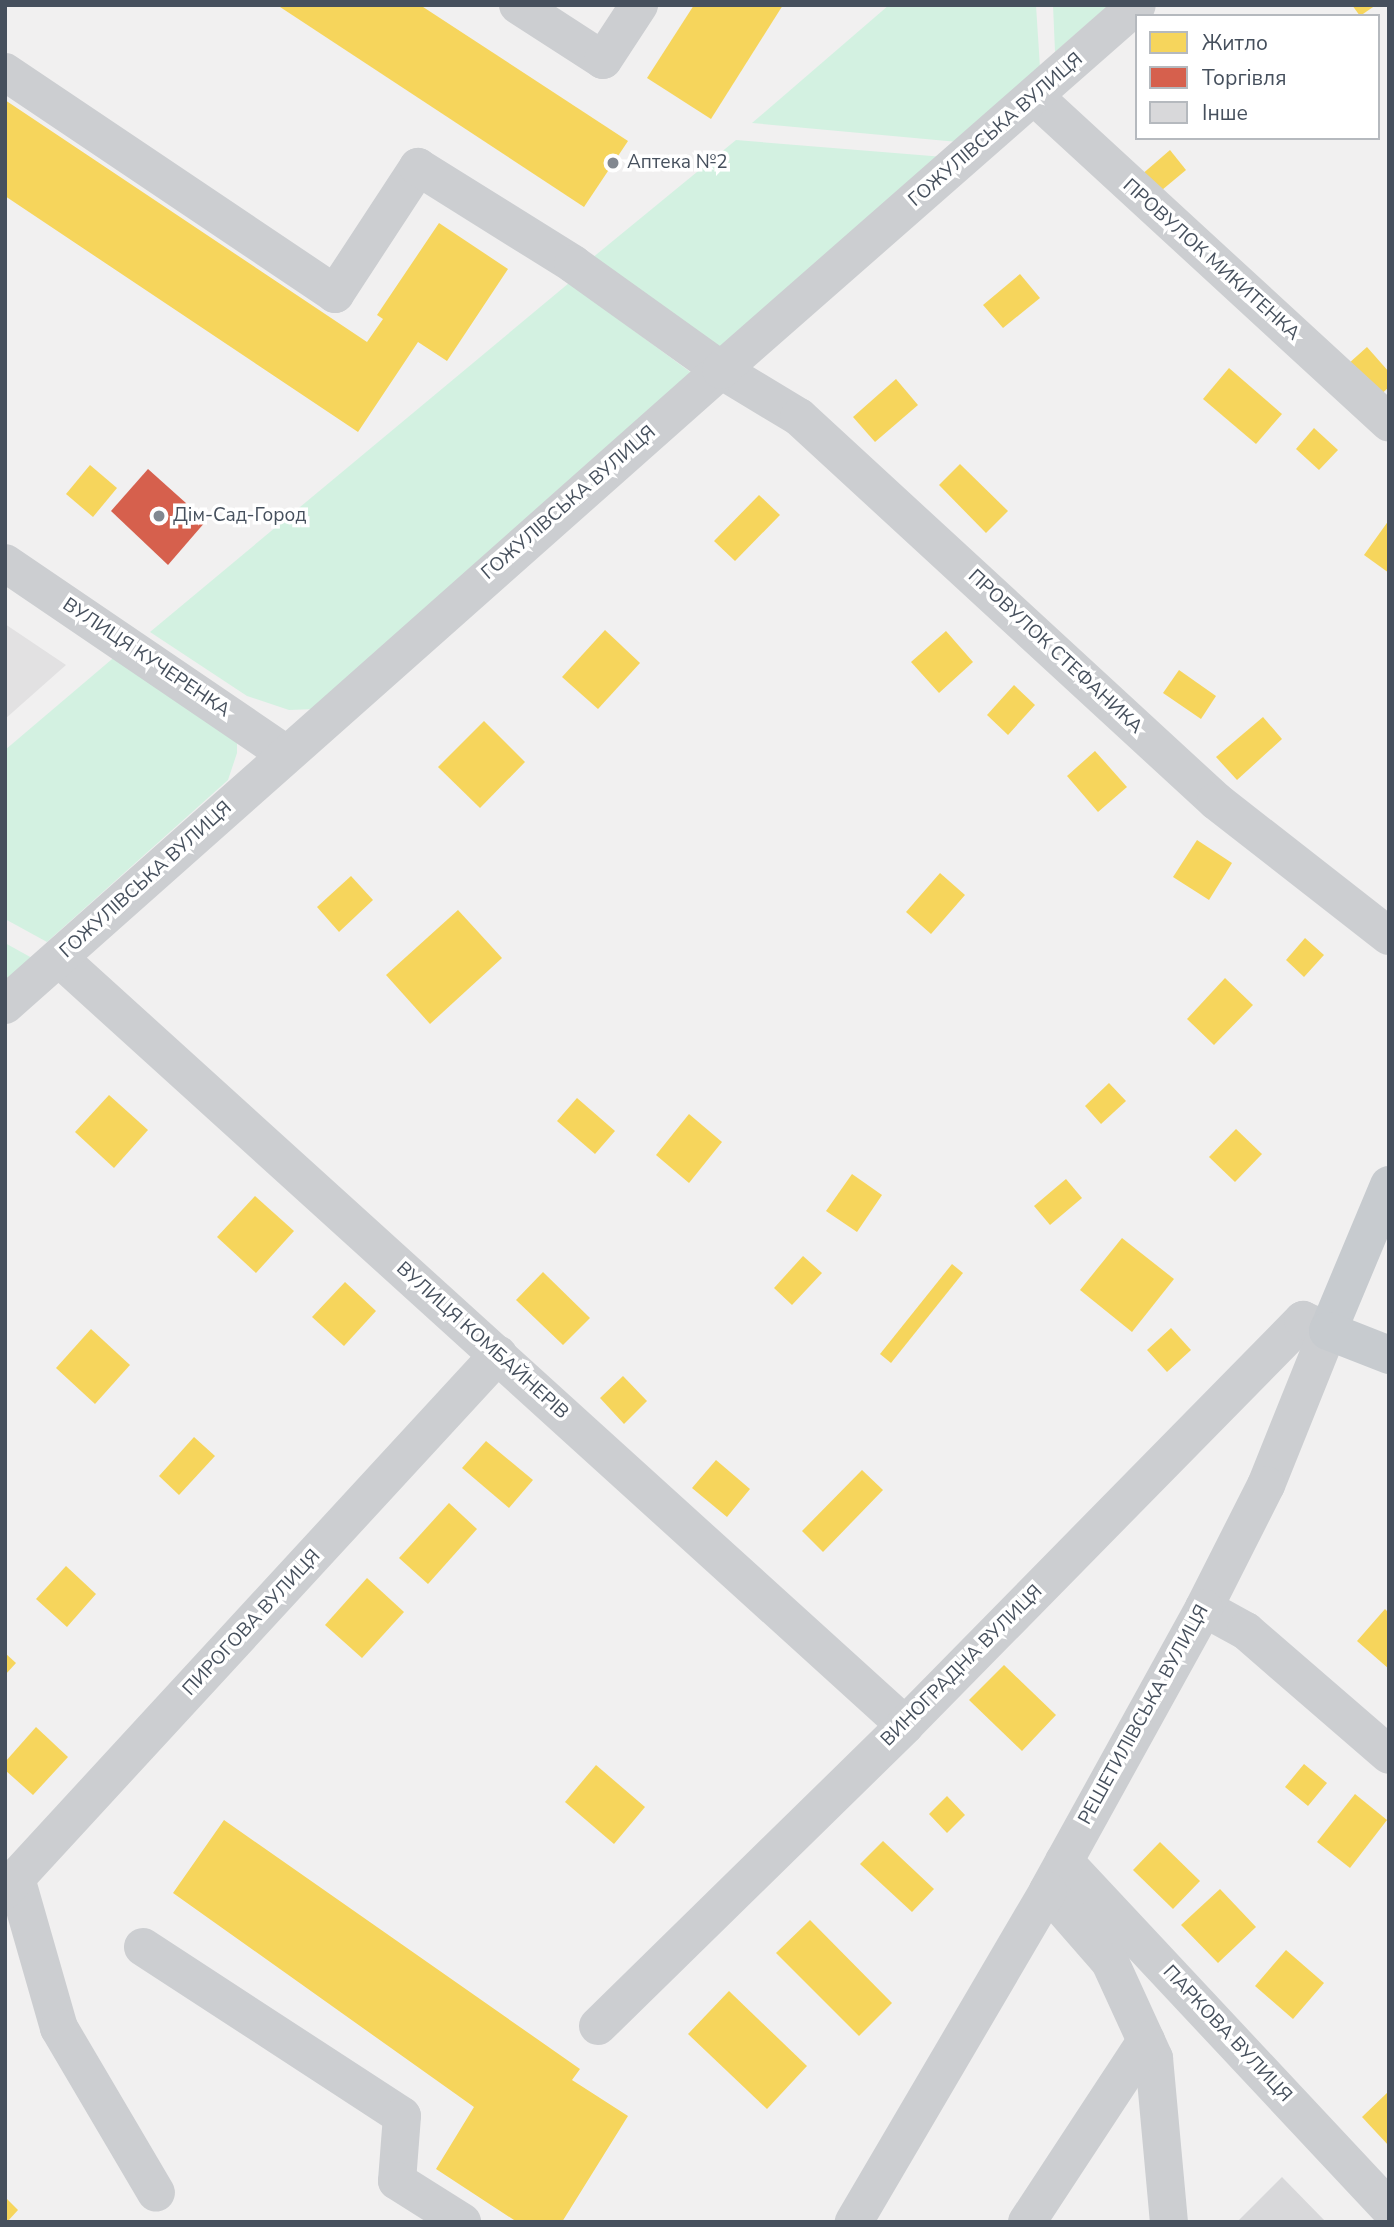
<!DOCTYPE html>
<meta charset="utf-8">
<style>
body{margin:0}
#map{position:relative;width:1394px;height:2227px;overflow:hidden;background:#f1f0f0;font-family:"Nunito Sans",sans-serif}
div>[style]{position:absolute}
.education>*{inset:0;background:#e2e1e2}
.green>*{inset:0;background:#d3f1e1}
.homes>*{inset:0;background:#f6d55c}
.shops>*{inset:0;background:#d6604d}
.building>*{inset:0;background:#d8d8da}
.minor>*{height:38px;margin:-19px;padding:0 19px;transform-origin:19px;border-radius:19px;background:#ccced1}
.major>*{height:38px;margin:-19px;padding:0 19px;transform-origin:19px;border-radius:19px;background:#c7cbcf}
.dots>*{width:19px;height:19px;translate:-50% -50%;box-sizing:border-box;border:4px solid #fff;border-radius:50%}
span{translate:-50% -50%;white-space:nowrap;text-align:center;line-height:1.15;-webkit-text-stroke:7px #fff;paint-order:stroke}
.street-label{font-size:19px;color:#46505d}
.poi-label{font-size:19px;color:#46505d}
.left{translate:0 -50%;text-align:left}
.frame{position:absolute;inset:0;border:7px solid #46505d;pointer-events:none}
.legend{position:absolute;left:1135px;top:14px;width:245px;height:126px;box-sizing:border-box;background:#fff;border:2px solid #b5b9be;margin:0;padding:9px 12px;list-style:none;font-size:21px;color:#46505d}
.legend li{display:flex;align-items:center;gap:14px;height:35px}
.legend b{width:35px;border:2px solid #b5b9be}
</style>
<div id="map">
<div class="education">
<i style="clip-path:polygon(5px 624px,66px 665px,5px 719px)"></i>
</div>
<div class="green">
<i style="clip-path:polygon(889px 5px,1036px 5px,1040px 68px,958px 142px,752px 123px)"></i>
<i style="clip-path:polygon(1053px 5px,1109px 5px,1055px 52px)"></i>
<i style="clip-path:polygon(736px 140px,944px 157px,717px 354px,586px 263px)"></i>
<i style="clip-path:polygon(569px 283px,693px 374px,315px 709px,289px 710px,247px 696px,150px 632px)"></i>
<i style="clip-path:polygon(118px 654px,237px 738px,237px 753px,228px 780px,47px 942px,5px 919px,5px 750px)"></i>
<i style="clip-path:polygon(5px 943px,32px 958px,5px 981px)"></i>
</div>
<div class="homes">
<i style="clip-path:polygon(277px 5px,420px 5px,628px 141px,584px 207px)"></i>
<i style="clip-path:polygon(694px 5px,783px 5px,711px 119px,647px 78px)"></i>
<i style="clip-path:polygon(1352px 5px,1376px 5px,1360px 16px)"></i>
<i style="clip-path:polygon(5px 100px,367px 342px,383px 319px,377px 315px,439px 223px,508px 269px,447px 361px,418px 342px,358px 432px,5px 196px)"></i>
<i style="clip-path:polygon(1170px 150px,1186px 170px,1156px 195px,1140px 176px)"></i>
<i style="clip-path:polygon(1020px 274px,1040px 298px,1003px 328px,983px 305px)"></i>
<i style="clip-path:polygon(1367px 347px,1389px 372px,1389px 387px,1377px 398px,1348px 364px)"></i>
<i style="clip-path:polygon(1229px 368px,1282px 414px,1256px 444px,1203px 399px)"></i>
<i style="clip-path:polygon(896px 379px,918px 405px,875px 442px,853px 417px)"></i>
<i style="clip-path:polygon(1314px 428px,1338px 450px,1319px 470px,1296px 449px)"></i>
<i style="clip-path:polygon(960px 464px,1008px 511px,986px 533px,939px 485px)"></i>
<i style="clip-path:polygon(90px 465px,117px 488px,93px 517px,66px 494px)"></i>
<i style="clip-path:polygon(759px 495px,780px 515px,735px 561px,714px 541px)"></i>
<i style="clip-path:polygon(1389px 520px,1389px 573px,1364px 555px)"></i>
<i style="clip-path:polygon(605px 630px,640px 663px,598px 709px,562px 677px)"></i>
<i style="clip-path:polygon(946px 631px,973px 662px,939px 693px,911px 662px)"></i>
<i style="clip-path:polygon(1179px 670px,1216px 696px,1201px 719px,1163px 693px)"></i>
<i style="clip-path:polygon(1014px 685px,1035px 705px,1008px 735px,987px 715px)"></i>
<i style="clip-path:polygon(1263px 717px,1282px 739px,1237px 780px,1216px 757px)"></i>
<i style="clip-path:polygon(484px 721px,525px 762px,480px 808px,438px 767px)"></i>
<i style="clip-path:polygon(1095px 751px,1127px 787px,1098px 812px,1067px 776px)"></i>
<i style="clip-path:polygon(1197px 840px,1232px 863px,1209px 900px,1173px 877px)"></i>
<i style="clip-path:polygon(940px 873px,965px 895px,931px 934px,906px 912px)"></i>
<i style="clip-path:polygon(351px 876px,373px 900px,339px 932px,317px 907px)"></i>
<i style="clip-path:polygon(458px 910px,502px 958px,430px 1024px,386px 975px)"></i>
<i style="clip-path:polygon(1305px 938px,1324px 955px,1304px 977px,1286px 960px)"></i>
<i style="clip-path:polygon(1225px 978px,1253px 1005px,1214px 1045px,1187px 1019px)"></i>
<i style="clip-path:polygon(1109px 1083px,1126px 1101px,1101px 1124px,1085px 1106px)"></i>
<i style="clip-path:polygon(109px 1095px,148px 1130px,114px 1168px,75px 1132px)"></i>
<i style="clip-path:polygon(577px 1098px,615px 1131px,595px 1154px,557px 1121px)"></i>
<i style="clip-path:polygon(689px 1114px,722px 1142px,689px 1183px,656px 1155px)"></i>
<i style="clip-path:polygon(1236px 1129px,1262px 1154px,1235px 1182px,1209px 1157px)"></i>
<i style="clip-path:polygon(852px 1174px,882px 1195px,857px 1232px,826px 1211px)"></i>
<i style="clip-path:polygon(1066px 1179px,1082px 1198px,1050px 1225px,1034px 1206px)"></i>
<i style="clip-path:polygon(255px 1196px,294px 1231px,256px 1273px,217px 1237px)"></i>
<i style="clip-path:polygon(1122px 1238px,1174px 1279px,1132px 1332px,1080px 1290px)"></i>
<i style="clip-path:polygon(803px 1256px,822px 1273px,792px 1305px,774px 1288px)"></i>
<i style="clip-path:polygon(952px 1264px,963px 1273px,891px 1363px,880px 1354px)"></i>
<i style="clip-path:polygon(543px 1272px,590px 1318px,563px 1345px,516px 1300px)"></i>
<i style="clip-path:polygon(345px 1282px,376px 1311px,344px 1346px,312px 1317px)"></i>
<i style="clip-path:polygon(1171px 1328px,1191px 1350px,1167px 1372px,1147px 1350px)"></i>
<i style="clip-path:polygon(91px 1329px,130px 1365px,95px 1404px,56px 1368px)"></i>
<i style="clip-path:polygon(623px 1376px,647px 1401px,624px 1424px,600px 1398px)"></i>
<i style="clip-path:polygon(194px 1437px,215px 1456px,179px 1495px,159px 1476px)"></i>
<i style="clip-path:polygon(486px 1441px,533px 1480px,509px 1508px,462px 1468px)"></i>
<i style="clip-path:polygon(716px 1460px,750px 1489px,727px 1517px,692px 1488px)"></i>
<i style="clip-path:polygon(862px 1470px,883px 1490px,823px 1552px,802px 1531px)"></i>
<i style="clip-path:polygon(449px 1503px,477px 1529px,428px 1584px,399px 1558px)"></i>
<i style="clip-path:polygon(66px 1566px,96px 1594px,67px 1627px,36px 1599px)"></i>
<i style="clip-path:polygon(367px 1578px,404px 1612px,362px 1658px,325px 1625px)"></i>
<i style="clip-path:polygon(1385px 1609px,1389px 1613px,1389px 1669px,1357px 1641px)"></i>
<i style="clip-path:polygon(5px 1653px,16px 1663px,5px 1675px)"></i>
<i style="clip-path:polygon(1004px 1665px,1056px 1715px,1022px 1751px,969px 1700px)"></i>
<i style="clip-path:polygon(36px 1727px,68px 1757px,33px 1795px,5px 1770px,5px 1762px)"></i>
<i style="clip-path:polygon(1304px 1764px,1327px 1783px,1308px 1806px,1285px 1787px)"></i>
<i style="clip-path:polygon(596px 1765px,645px 1807px,614px 1844px,565px 1802px)"></i>
<i style="clip-path:polygon(1355px 1794px,1387px 1820px,1350px 1868px,1317px 1842px)"></i>
<i style="clip-path:polygon(947px 1796px,965px 1815px,947px 1833px,929px 1814px)"></i>
<i style="clip-path:polygon(224px 1820px,580px 2069px,572px 2080px,628px 2116px,562px 2222px,517px 2222px,436px 2169px,474px 2107px,173px 1893px)"></i>
<i style="clip-path:polygon(883px 1841px,934px 1889px,912px 1912px,860px 1864px)"></i>
<i style="clip-path:polygon(1160px 1842px,1200px 1881px,1173px 1909px,1133px 1870px)"></i>
<i style="clip-path:polygon(1220px 1889px,1256px 1927px,1218px 1963px,1181px 1925px)"></i>
<i style="clip-path:polygon(810px 1920px,892px 2003px,859px 2036px,776px 1953px)"></i>
<i style="clip-path:polygon(1286px 1950px,1324px 1983px,1293px 2019px,1255px 1986px)"></i>
<i style="clip-path:polygon(729px 1991px,807px 2066px,767px 2109px,688px 2034px)"></i>
<i style="clip-path:polygon(1389px 2091px,1389px 2146px,1362px 2117px)"></i>
<i style="clip-path:polygon(5px 2197px,18px 2210px,7px 2222px,5px 2222px)"></i>
</div>
<div class="shops">
<i style="clip-path:polygon(148px 469px,206px 521px,168px 565px,111px 511px)"></i>
</div>
<div class="building">
<i style="clip-path:polygon(1282px 2177px,1326px 2222px,1237px 2222px)"></i>
</div>
<div class="minor">
<i style="left:518px;top:5px;width:101px;rotate:32.9deg"></i>
<i style="left:603px;top:60px;width:66px;rotate:-56.8deg"></i>
<i style="left:5px;top:72px;width:398px;rotate:33.9deg"></i>
<i style="left:335px;top:294px;width:152px;rotate:-56.8deg"></i>
<i style="left:418px;top:167px;width:183px;rotate:32deg"></i>
<i style="left:573px;top:264px;width:182px;rotate:35.6deg"></i>
<i style="left:721px;top:370px;width:91px;rotate:31.1deg"></i>
<i style="left:799px;top:417px;width:567px;rotate:42.64deg"></i>
<i style="left:1216px;top:801px;width:219px;rotate:38deg"></i>
<i style="left:1035px;top:97px;width:481px;rotate:42.6deg"></i>
<i style="left:5px;top:563px;width:340px;rotate:34.2deg"></i>
<i style="left:59px;top:958px;width:1142px;rotate:42.2deg"></i>
<i style="left:5px;top:1005px;width:957px;rotate:-41.57deg"></i>
<i style="left:721px;top:370px;width:553px;rotate:-41.26deg"></i>
<i style="left:1204px;top:1608px;width:48px;rotate:28.7deg"></i>
<i style="left:1246px;top:1631px;width:189px;rotate:40.9deg"></i>
<i style="left:1064px;top:1861px;width:475px;rotate:46.9deg"></i>
<i style="left:16px;top:1878px;width:156px;rotate:74deg"></i>
<i style="left:59px;top:2028px;width:191px;rotate:59.5deg"></i>
<i style="left:5px;top:1890px;width:728px;rotate:-47.34deg"></i>
<i style="left:1048px;top:1891px;width:94px;rotate:48.9deg"></i>
<i style="left:1110px;top:1962px;width:106px;rotate:65.4deg"></i>
<i style="left:1154px;top:2058px;width:165px;rotate:84.8deg"></i>
<i style="left:143px;top:1947px;width:309px;rotate:33.1deg"></i>
<i style="left:402px;top:2116px;width:65px;rotate:94.4deg"></i>
<i style="left:397px;top:2181px;width:77px;rotate:32.2deg"></i>
<i style="left:598px;top:2026px;width:430px;rotate:-44.4deg"></i>
<i style="left:905px;top:1725px;width:568px;rotate:-45.5deg"></i>
<i style="left:1303px;top:1320px;width:27px;rotate:24deg"></i>
<i style="left:1328px;top:1331px;width:166px;rotate:111.9deg"></i>
<i style="left:1266px;top:1485px;width:138px;rotate:116.8deg"></i>
<i style="left:1204px;top:1608px;width:323px;rotate:118.9deg"></i>
<i style="left:1048px;top:1891px;width:384px;rotate:120.4deg"></i>
<i style="left:1027px;top:2222px;width:217px;rotate:-56.7deg"></i>
</div>
<div class="major">
<i style="left:1389px;top:1185px;width:158px;rotate:112.7deg"></i>
<i style="left:1328px;top:1331px;width:66px;rotate:21.5deg"></i>
</div>
<div class="dots">
<i style="left:613px;top:163px;background:#828890"></i>
<i style="left:159px;top:516px;background:#828890"></i>
</div>
<div class="street-label">
<span style="left:996px;top:130px;rotate:-41deg">ГОЖУЛІВСЬКА ВУЛИЦЯ</span>
<span style="left:1211px;top:260px;rotate:42deg">ПРОВУЛОК МИКИТЕНКА</span>
<span style="left:569px;top:503px;rotate:-41deg">ГОЖУЛІВСЬКА ВУЛИЦЯ</span>
<span style="left:1055px;top:652px;rotate:43deg">ПРОВУЛОК СТЕФАНИКА</span>
<span style="left:146px;top:658px;rotate:34deg">ВУЛИЦЯ КУЧЕРЕНКА</span>
<span style="left:146px;top:880px;rotate:-42deg">ГОЖУЛІВСЬКА ВУЛИЦЯ</span>
<span style="left:482px;top:1341px;rotate:42deg">ВУЛИЦЯ КОМБАЙНЕРІВ</span>
<span style="left:252px;top:1623px;rotate:-47deg">ПИРОГОВА ВУЛИЦЯ</span>
<span style="left:962px;top:1666px;rotate:-45deg">ВИНОГРАДНА ВУЛИЦЯ</span>
<span style="left:1144px;top:1715px;rotate:-61deg">РЕШЕТИЛІВСЬКА ВУЛИЦЯ</span>
<span style="left:1227px;top:2034px;rotate:47deg">ПАРКОВА ВУЛИЦЯ</span>
</div>
<div class="poi-label">
<span class="left" style="left:627px;top:163px">Аптека №2</span>
<span class="left" style="left:173px;top:516px">Дім-Сад-Город</span>
</div>
<div class="frame"></div>
<ul class="legend">
<li><b style="height:19px;background:#f6d55c"></b>Житло</li>
<li><b style="height:19px;background:#d6604d"></b>Торгівля</li>
<li><b style="height:19px;background:#d8d8da"></b>Інше</li>
</ul>
</div>
